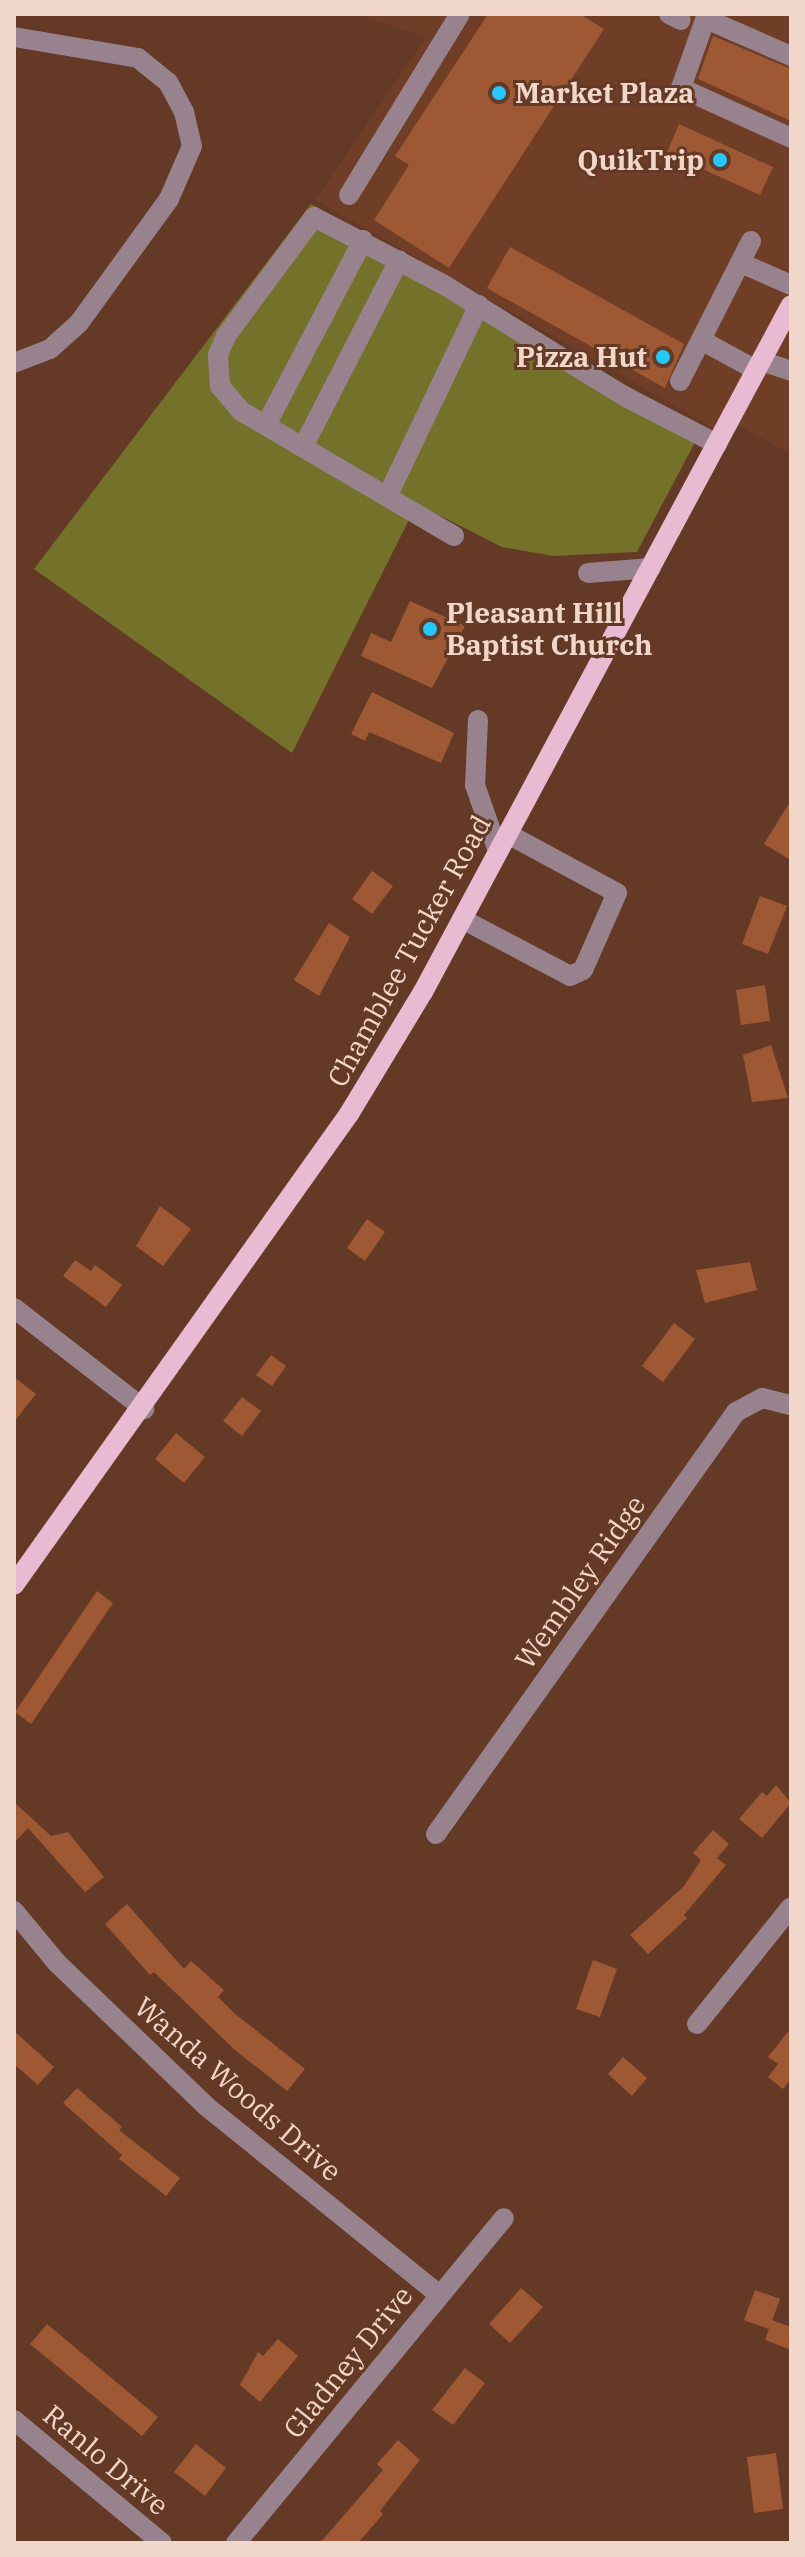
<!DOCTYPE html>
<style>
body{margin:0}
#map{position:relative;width:805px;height:2557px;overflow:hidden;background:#643925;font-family:"IBM Plex Serif",serif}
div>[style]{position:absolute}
.built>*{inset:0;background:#703e26}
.green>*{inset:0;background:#74712b}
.building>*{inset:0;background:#9f5834}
.minor>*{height:20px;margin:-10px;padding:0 10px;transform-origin:10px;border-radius:10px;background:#98828d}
.major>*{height:20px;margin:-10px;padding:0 10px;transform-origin:10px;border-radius:10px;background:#e8bbd2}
.dots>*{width:22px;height:22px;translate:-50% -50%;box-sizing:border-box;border:4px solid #643925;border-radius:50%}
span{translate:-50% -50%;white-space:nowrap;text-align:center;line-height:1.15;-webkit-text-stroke:6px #643925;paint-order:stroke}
.poi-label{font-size:28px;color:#f1d6ca;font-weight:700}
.left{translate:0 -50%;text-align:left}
.right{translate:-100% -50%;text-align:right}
.street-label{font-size:28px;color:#f1d6ca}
.frame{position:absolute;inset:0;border:16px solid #f1d6ca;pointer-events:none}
</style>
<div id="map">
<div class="built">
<i style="clip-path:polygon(357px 14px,791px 14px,791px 454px,737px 425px,727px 436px,316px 200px,426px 37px)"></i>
</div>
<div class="green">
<i style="clip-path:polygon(311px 204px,702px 429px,637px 552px,553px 556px,502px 547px,417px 504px,292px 753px,34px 569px)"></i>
</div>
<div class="building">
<i style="clip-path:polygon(488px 14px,580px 14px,604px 29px,449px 268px,374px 220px,409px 165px,395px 156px)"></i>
<i style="clip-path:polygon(713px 36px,791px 69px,791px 121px,698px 79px)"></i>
<i style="clip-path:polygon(679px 124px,773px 167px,760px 195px,667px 153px)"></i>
<i style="clip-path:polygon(510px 247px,684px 344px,665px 388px,487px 288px)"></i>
<i style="clip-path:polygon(410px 601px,465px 626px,432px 688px,361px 656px,371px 633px,391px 642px)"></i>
<i style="clip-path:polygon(372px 692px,454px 733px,441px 763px,369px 732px,365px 741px,351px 734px)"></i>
<i style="clip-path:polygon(791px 800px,791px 860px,764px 844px)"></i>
<i style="clip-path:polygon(372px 871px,393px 886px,372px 914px,352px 899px)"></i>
<i style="clip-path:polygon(760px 896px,787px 906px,768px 954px,742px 944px)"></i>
<i style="clip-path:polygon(329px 923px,350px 937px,319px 996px,294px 980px)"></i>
<i style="clip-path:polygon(765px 985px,770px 1021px,741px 1025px,736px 990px)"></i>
<i style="clip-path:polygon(771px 1045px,788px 1098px,752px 1102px,743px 1055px)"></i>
<i style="clip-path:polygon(160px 1206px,191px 1229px,163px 1266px,136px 1246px)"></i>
<i style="clip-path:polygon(367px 1219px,385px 1232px,365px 1261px,347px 1248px)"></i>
<i style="clip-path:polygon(75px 1260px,91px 1271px,95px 1265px,122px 1285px,106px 1307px,63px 1276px)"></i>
<i style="clip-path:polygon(750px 1262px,757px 1290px,705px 1303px,696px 1270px)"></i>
<i style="clip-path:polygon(674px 1323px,695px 1339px,663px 1382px,642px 1366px)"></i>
<i style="clip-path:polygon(271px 1355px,286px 1366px,272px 1386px,256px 1375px)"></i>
<i style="clip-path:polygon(14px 1377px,36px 1394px,14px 1422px)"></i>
<i style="clip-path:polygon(242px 1397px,261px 1411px,242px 1436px,223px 1421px)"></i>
<i style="clip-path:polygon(176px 1433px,205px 1457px,184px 1483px,155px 1459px)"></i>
<i style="clip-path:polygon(97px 1591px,113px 1603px,31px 1724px,15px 1712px)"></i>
<i style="clip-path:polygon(776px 1785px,791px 1803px,762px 1838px,739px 1819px,762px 1792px,767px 1796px)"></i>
<i style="clip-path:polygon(14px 1802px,51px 1836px,68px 1832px,104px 1877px,85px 1892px,28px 1828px,14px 1843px)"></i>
<i style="clip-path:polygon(713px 1830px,729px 1844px,717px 1858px,726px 1865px,684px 1915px,687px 1918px,648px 1954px,630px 1935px,684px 1886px,701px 1860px,693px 1853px)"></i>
<i style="clip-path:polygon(127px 1904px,184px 1969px,191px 1961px,224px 1990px,218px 1997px,234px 2013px,305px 2069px,287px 2091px,236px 2051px,154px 1972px,150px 1975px,105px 1924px)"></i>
<i style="clip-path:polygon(593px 1960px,617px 1969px,600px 2017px,576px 2009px)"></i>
<i style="clip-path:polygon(791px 2028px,791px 2079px,783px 2089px,768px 2077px,778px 2064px,768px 2057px)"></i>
<i style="clip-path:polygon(14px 2031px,54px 2067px,38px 2085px,14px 2064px)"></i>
<i style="clip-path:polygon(623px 2057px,647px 2078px,632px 2096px,608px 2074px)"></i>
<i style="clip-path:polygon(77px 2088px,122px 2127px,119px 2130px,180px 2178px,166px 2196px,119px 2159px,122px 2155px,63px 2103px)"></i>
<i style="clip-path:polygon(521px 2288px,543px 2307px,510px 2343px,489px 2324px)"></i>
<i style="clip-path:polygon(755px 2290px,780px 2299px,769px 2329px,744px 2320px)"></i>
<i style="clip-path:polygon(772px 2320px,791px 2327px,791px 2350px,765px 2340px)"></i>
<i style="clip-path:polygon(47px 2324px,158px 2417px,142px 2436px,30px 2344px)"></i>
<i style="clip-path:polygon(278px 2339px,298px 2356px,260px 2402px,240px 2385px,258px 2352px,263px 2356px)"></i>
<i style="clip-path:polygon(465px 2368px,485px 2383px,453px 2425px,432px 2410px)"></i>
<i style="clip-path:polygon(398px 2440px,420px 2460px,380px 2511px,383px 2514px,358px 2543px,320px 2543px,383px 2470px,377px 2464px)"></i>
<i style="clip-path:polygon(196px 2444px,226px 2468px,205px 2496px,174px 2472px)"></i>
<i style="clip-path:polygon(776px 2453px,783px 2509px,754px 2513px,747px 2457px)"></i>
</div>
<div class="minor">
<i style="left:669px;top:14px;width:13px;rotate:27deg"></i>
<i style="left:707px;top:14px;width:78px;rotate:109.4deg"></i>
<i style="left:681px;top:88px;width:121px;rotate:24.4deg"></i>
<i style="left:706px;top:19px;width:93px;rotate:23.5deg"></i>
<i style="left:14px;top:37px;width:126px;rotate:9.6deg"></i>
<i style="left:138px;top:58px;width:38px;rotate:39deg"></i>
<i style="left:168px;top:82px;width:34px;rotate:62deg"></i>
<i style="left:184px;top:112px;width:35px;rotate:77deg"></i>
<i style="left:192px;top:146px;width:58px;rotate:113.5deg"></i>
<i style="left:169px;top:199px;width:153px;rotate:126deg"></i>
<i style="left:79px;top:323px;width:39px;rotate:138deg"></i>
<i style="left:50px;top:349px;width:39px;rotate:159deg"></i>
<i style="left:349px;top:195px;width:212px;rotate:-58.5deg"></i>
<i style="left:741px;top:263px;width:55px;rotate:23.7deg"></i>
<i style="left:701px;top:340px;width:63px;rotate:28.6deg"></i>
<i style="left:761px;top:361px;width:32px;rotate:18deg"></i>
<i style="left:680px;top:381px;width:157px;rotate:-63.1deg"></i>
<i style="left:266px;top:425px;width:209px;rotate:-62.3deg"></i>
<i style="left:303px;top:447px;width:210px;rotate:-62.8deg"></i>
<i style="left:387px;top:497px;width:213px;rotate:-64.4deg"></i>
<i style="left:454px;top:536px;width:247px;rotate:-149.6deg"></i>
<i style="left:241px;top:411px;width:33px;rotate:-130deg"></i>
<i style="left:220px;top:386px;width:31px;rotate:-94deg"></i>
<i style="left:218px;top:355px;width:21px;rotate:-67deg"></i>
<i style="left:226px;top:336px;width:148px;rotate:-53.5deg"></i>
<i style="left:314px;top:217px;width:143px;rotate:27.5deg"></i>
<i style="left:441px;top:283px;width:215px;rotate:31.7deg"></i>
<i style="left:624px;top:396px;width:105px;rotate:27.3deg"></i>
<i style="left:588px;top:573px;width:63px;rotate:-4.5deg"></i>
<i style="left:478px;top:720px;width:65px;rotate:92.6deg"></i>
<i style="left:475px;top:785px;width:70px;rotate:70.8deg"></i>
<i style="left:462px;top:919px;width:122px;rotate:27.8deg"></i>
<i style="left:570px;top:976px;width:14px;rotate:-25deg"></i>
<i style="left:583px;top:970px;width:84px;rotate:-66.2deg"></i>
<i style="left:617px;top:893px;width:124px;rotate:-151.6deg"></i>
<i style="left:14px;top:1308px;width:165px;rotate:37.8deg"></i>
<i style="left:436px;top:1834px;width:518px;rotate:-54.59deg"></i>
<i style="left:736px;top:1412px;width:30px;rotate:-28deg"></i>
<i style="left:762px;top:1398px;width:30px;rotate:14deg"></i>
<i style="left:14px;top:1911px;width:67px;rotate:50.4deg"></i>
<i style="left:57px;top:1963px;width:207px;rotate:43.8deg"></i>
<i style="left:206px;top:2106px;width:300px;rotate:39deg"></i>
<i style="left:697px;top:2024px;width:150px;rotate:-51.2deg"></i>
<i style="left:14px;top:2420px;width:192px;rotate:39.7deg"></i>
<i style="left:236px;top:2543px;width:421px;rotate:-50.5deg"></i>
</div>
<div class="major">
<i style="left:14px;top:1585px;width:578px;rotate:-54.58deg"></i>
<i style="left:349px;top:1114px;width:143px;rotate:-58.8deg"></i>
<i style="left:423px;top:992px;width:779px;rotate:-61.82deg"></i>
</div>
<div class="dots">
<i style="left:499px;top:93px;background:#21c9fd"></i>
<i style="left:720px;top:160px;background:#21c9fd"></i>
<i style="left:663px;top:357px;background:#21c9fd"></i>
<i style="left:430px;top:629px;background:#21c9fd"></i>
</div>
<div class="poi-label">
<span class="left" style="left:515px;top:93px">Market Plaza</span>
<span class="right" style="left:704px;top:160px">QuikTrip</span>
<span class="right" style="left:647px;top:357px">Pizza Hut</span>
<span class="left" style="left:446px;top:629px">Pleasant Hill<br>Baptist Church</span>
</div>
<div class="street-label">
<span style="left:409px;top:951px;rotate:-61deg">Chamblee Tucker Road</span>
<span style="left:580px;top:1582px;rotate:-55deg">Wembley Ridge</span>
<span style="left:238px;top:2089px;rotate:41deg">Wanda Woods Drive</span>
<span style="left:348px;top:2362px;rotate:-51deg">Gladney Drive</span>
<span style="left:106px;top:2460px;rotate:40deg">Ranlo Drive</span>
</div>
<div class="frame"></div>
</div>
